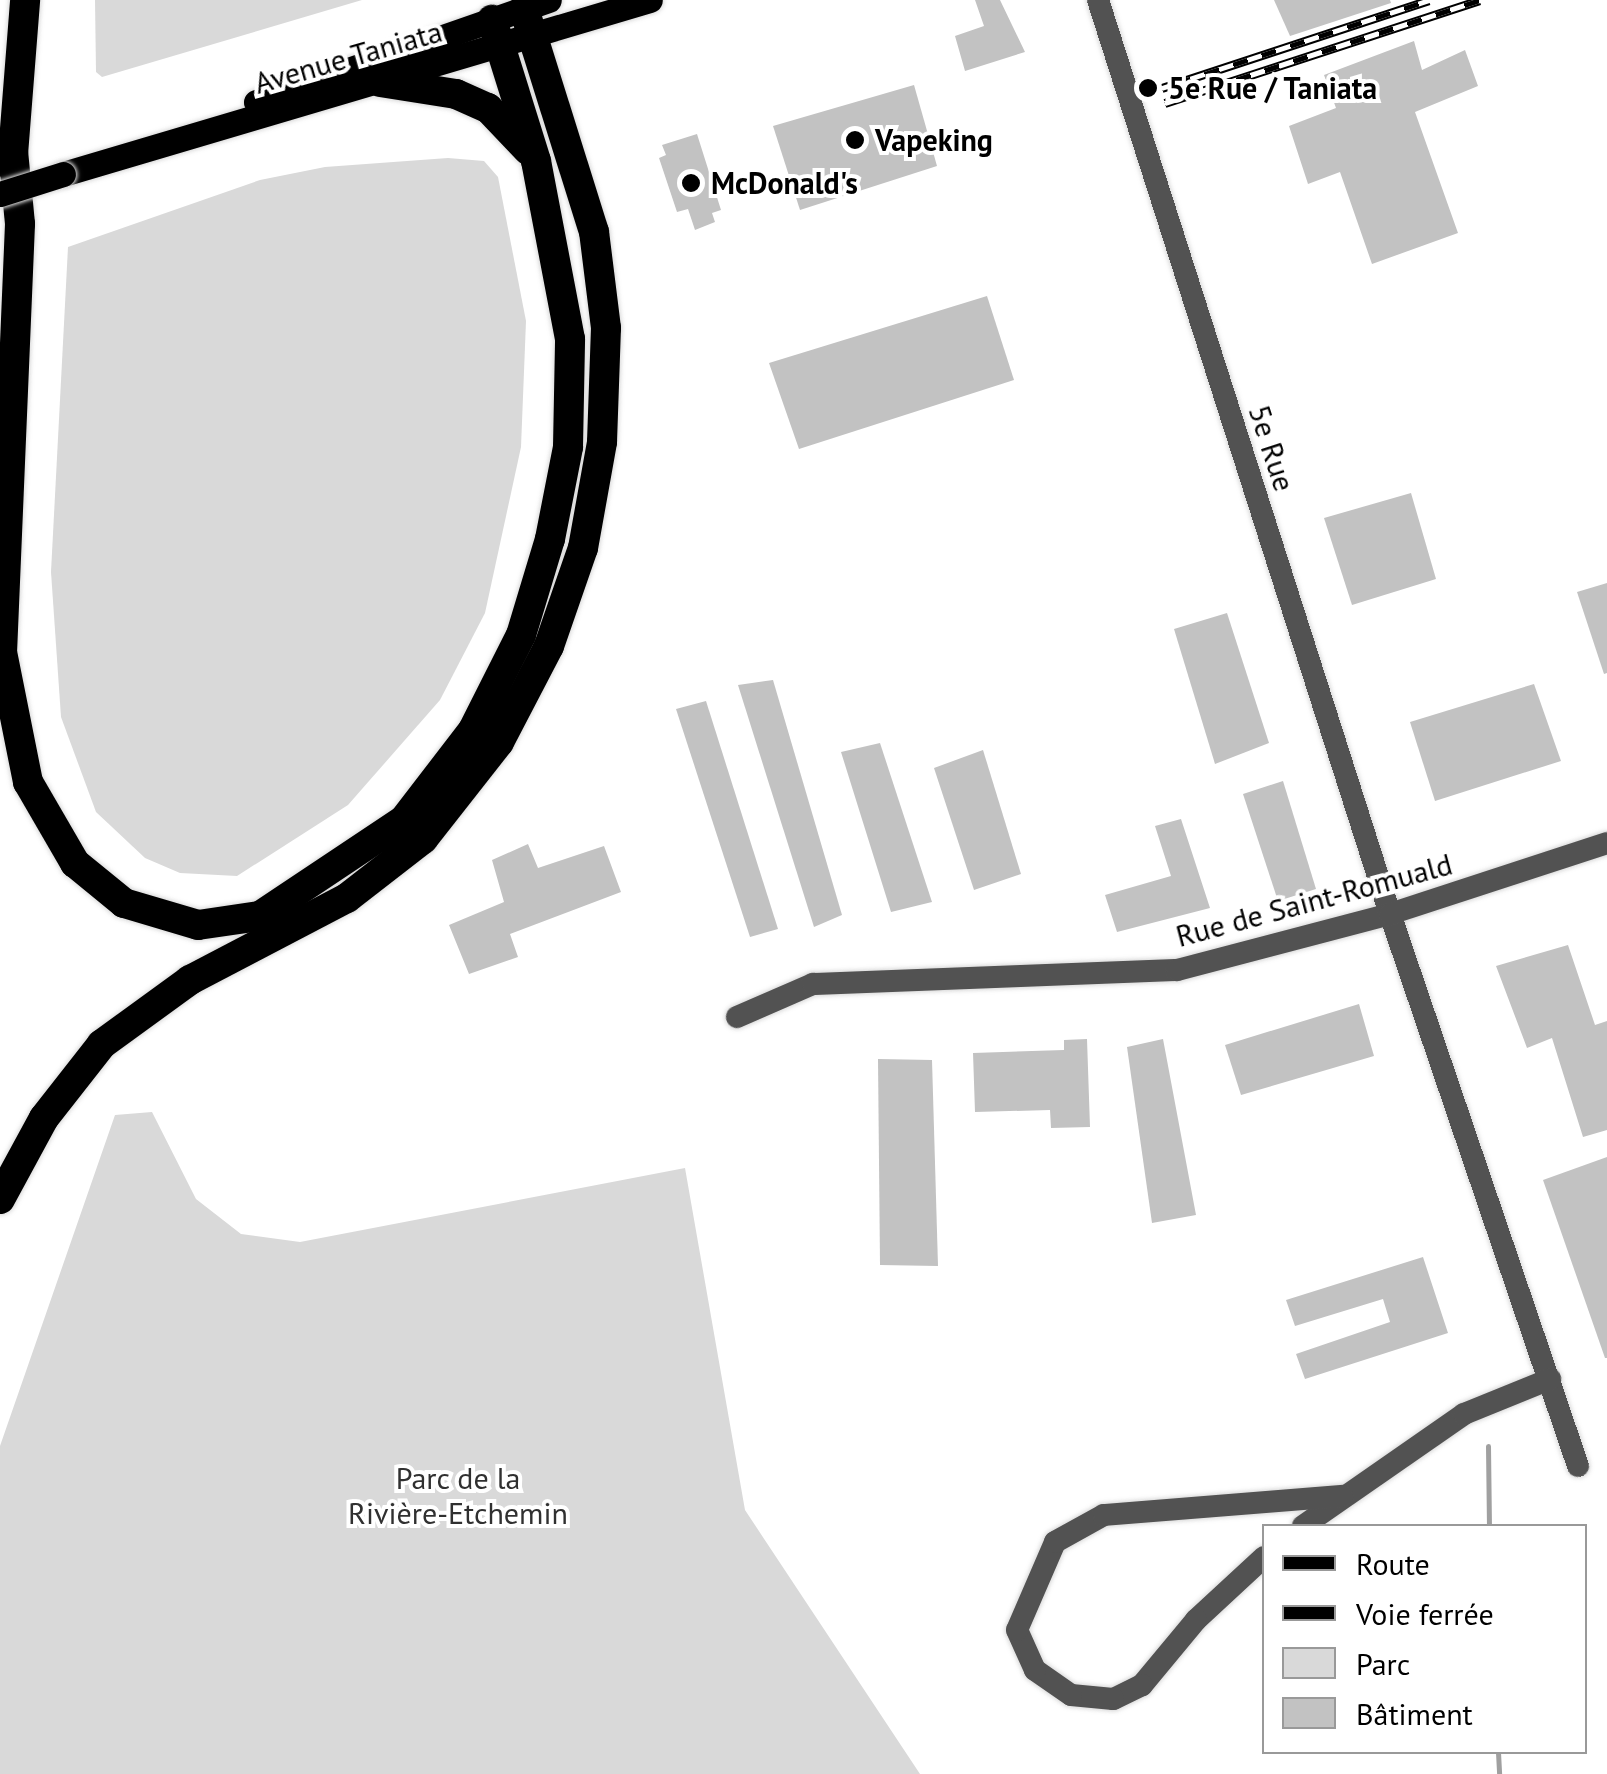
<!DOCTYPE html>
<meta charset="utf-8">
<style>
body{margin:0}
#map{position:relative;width:1607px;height:1774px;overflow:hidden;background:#fff;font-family:"PT Sans",sans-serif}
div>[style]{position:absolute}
.green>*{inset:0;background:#d9d9d9}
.stream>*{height:5px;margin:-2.5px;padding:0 2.5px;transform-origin:2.5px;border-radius:2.5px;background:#a0a0a0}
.building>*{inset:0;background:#c2c2c2}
.roads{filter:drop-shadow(0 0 2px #dbdbdb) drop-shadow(0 0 2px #dbdbdb)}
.minor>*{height:22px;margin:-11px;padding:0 11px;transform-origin:11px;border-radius:11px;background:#525252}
.major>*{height:25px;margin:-12.5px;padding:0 12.5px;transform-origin:12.5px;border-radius:12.5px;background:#000}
.highway>*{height:30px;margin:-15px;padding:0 15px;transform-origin:15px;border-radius:15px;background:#000}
.rail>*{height:9px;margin-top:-4.5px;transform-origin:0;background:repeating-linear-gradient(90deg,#fff 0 15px,#000 0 30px);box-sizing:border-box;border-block:2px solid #000}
.bridges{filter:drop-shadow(0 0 2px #dbdbdb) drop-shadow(0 0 2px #dbdbdb)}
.major-bridge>*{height:25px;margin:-12.5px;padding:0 12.5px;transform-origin:12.5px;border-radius:12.5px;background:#000}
.dots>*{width:28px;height:28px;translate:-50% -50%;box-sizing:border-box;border:5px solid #fff;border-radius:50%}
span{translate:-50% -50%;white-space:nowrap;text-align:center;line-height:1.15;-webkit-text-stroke:8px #fff;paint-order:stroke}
.street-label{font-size:30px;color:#000}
.poi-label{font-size:30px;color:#000;font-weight:700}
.left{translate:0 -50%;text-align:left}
.park-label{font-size:30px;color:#303030}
.legend{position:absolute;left:1262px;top:1524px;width:325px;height:230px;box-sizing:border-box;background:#fff;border:2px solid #999;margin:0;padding:12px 18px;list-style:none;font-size:30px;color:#000}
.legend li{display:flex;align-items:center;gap:20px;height:50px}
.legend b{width:50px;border:2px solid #999}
</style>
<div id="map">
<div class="green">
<i style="clip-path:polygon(95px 0,362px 0,102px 77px,96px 72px)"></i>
<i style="clip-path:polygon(448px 158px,484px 161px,498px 177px,526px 321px,521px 447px,485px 613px,440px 700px,348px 805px,237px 876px,180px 873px,145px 858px,96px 812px,61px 717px,51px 572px,68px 247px,260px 180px,325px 167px)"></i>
<i style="clip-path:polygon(152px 1112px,196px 1199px,241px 1234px,300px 1242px,685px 1168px,745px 1510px,920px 1774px,0 1774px,0 1446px,115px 1115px)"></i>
</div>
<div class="stream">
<i style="left:1488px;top:1446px;width:80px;rotate:89.3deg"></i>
<i style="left:1498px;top:1752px;width:22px;rotate:87deg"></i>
</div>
<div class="building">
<i style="clip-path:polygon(975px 0,1000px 0,1025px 52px,965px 71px,955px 36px,984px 26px)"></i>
<i style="clip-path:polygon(1274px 0,1390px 0,1391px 3px,1290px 36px)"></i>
<i style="clip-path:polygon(1414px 41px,1422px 70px,1465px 50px,1478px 86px,1415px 112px,1458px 233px,1372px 264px,1340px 172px,1308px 184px,1289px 126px,1336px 108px,1324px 75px)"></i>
<i style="clip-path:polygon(914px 85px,937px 166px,800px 210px,773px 126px)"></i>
<i style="clip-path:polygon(697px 134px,721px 210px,712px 213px,715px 222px,695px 230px,688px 209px,677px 212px,659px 158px,666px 155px,662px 145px)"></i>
<i style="clip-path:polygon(987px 296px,1014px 380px,799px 449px,769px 363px)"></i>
<i style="clip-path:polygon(1411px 493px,1436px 579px,1352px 605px,1324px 518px)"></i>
<i style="clip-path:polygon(1607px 583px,1607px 673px,1604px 674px,1577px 592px)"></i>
<i style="clip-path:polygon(1227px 613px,1269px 743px,1215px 764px,1174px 629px)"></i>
<i style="clip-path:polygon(773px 680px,842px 915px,814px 927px,738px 685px)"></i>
<i style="clip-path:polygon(1534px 684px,1561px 761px,1435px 801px,1410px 722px)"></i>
<i style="clip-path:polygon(706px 701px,778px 929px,750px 937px,676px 709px)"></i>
<i style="clip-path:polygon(880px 743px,932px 902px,891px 912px,841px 752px)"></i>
<i style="clip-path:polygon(983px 750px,1021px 874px,974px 890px,934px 768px)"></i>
<i style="clip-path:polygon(1283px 781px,1316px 889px,1278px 901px,1243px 794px)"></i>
<i style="clip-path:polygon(1181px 819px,1210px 908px,1117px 932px,1105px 895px,1171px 876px,1155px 826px)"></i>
<i style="clip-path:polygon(528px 844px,538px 868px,604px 846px,621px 892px,510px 934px,518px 957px,469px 974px,449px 925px,504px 902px,492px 860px)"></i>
<i style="clip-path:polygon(1568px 945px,1595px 1025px,1607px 1021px,1607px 1130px,1583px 1137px,1552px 1038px,1527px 1048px,1496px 966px)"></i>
<i style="clip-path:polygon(1359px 1004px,1374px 1056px,1241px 1095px,1225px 1045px)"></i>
<i style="clip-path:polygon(1087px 1039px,1090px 1127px,1051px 1128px,1050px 1110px,975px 1112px,973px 1053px,1064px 1050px,1064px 1040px)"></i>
<i style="clip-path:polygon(1163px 1039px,1196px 1215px,1152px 1223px,1127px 1047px)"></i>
<i style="clip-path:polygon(878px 1059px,932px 1060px,938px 1266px,880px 1265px)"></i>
<i style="clip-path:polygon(1607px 1157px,1607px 1358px,1605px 1358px,1543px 1180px)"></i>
<i style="clip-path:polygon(1423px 1257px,1448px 1333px,1305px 1379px,1296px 1354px,1390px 1322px,1383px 1299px,1295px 1326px,1286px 1300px)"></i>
</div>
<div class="roads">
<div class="minor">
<i style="left:1098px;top:0;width:960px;rotate:72.28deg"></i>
<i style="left:1390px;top:914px;width:583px;rotate:71.19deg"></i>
<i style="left:737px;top:1017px;width:83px;rotate:-23.5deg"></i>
<i style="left:813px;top:984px;width:364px;rotate:-2.2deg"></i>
<i style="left:1177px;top:970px;width:220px;rotate:-14.7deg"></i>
<i style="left:1390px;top:914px;width:228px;rotate:-18.1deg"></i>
<i style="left:1303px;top:1526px;width:196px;rotate:-34.8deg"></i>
<i style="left:1464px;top:1414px;width:93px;rotate:-22.1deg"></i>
<i style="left:1264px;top:1557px;width:93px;rotate:137.2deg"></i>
<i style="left:1196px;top:1620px;width:85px;rotate:129.7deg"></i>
<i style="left:1142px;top:1685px;width:32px;rotate:154deg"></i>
<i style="left:1113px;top:1699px;width:42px;rotate:-174.6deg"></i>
<i style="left:1071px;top:1695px;width:44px;rotate:-145.2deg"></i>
<i style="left:1035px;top:1670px;width:44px;rotate:-114.2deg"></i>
<i style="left:1017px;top:1630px;width:96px;rotate:-66.6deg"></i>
<i style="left:1055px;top:1542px;width:56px;rotate:-28.9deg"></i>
<i style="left:1104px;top:1515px;width:239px;rotate:-4.6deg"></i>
</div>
<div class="major">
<i style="left:256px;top:102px;width:310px;rotate:-19.2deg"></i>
<i style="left:63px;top:174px;width:612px;rotate:-16.51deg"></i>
</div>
<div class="highway">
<i style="left:380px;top:82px;width:77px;rotate:9deg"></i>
<i style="left:456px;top:94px;width:35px;rotate:24deg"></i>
<i style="left:488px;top:108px;width:58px;rotate:46.4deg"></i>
<i style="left:13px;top:151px;width:73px;rotate:84.5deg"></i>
<i style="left:20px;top:224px;width:428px;rotate:92.4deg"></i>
<i style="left:2px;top:652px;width:133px;rotate:78.7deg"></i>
<i style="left:28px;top:782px;width:94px;rotate:59.9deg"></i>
<i style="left:75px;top:863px;width:63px;rotate:39.2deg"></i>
<i style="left:124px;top:903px;width:77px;rotate:16.6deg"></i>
<i style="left:198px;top:925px;width:63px;rotate:-8.3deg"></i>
<i style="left:260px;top:916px;width:173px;rotate:-33.7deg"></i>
<i style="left:404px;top:820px;width:113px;rotate:-52.5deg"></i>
<i style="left:473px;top:730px;width:106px;rotate:-63.2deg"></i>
<i style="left:521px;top:635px;width:100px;rotate:-73.2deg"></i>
<i style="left:550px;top:539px;width:94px;rotate:-78.9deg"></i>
<i style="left:568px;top:447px;width:108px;rotate:-88.9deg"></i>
<i style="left:570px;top:339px;width:181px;rotate:-100.8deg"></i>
<i style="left:536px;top:161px;width:148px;rotate:-107.3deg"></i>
<i style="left:12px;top:167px;width:168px;rotate:-85.5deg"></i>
<i style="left:0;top:1199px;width:92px;rotate:-61.5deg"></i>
<i style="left:44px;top:1118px;width:94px;rotate:-51.9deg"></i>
<i style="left:102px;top:1044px;width:109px;rotate:-36deg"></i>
<i style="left:190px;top:980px;width:177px;rotate:-27.6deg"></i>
<i style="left:347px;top:898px;width:96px;rotate:-37.8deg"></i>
<i style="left:423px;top:839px;width:123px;rotate:-51.9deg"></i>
<i style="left:499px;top:742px;width:108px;rotate:-62.5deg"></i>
<i style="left:549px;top:646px;width:104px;rotate:-70.9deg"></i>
<i style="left:583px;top:548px;width:108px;rotate:-79.8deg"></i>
<i style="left:602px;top:442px;width:114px;rotate:-88deg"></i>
<i style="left:606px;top:328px;width:97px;rotate:-97.1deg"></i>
<i style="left:594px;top:232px;width:234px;rotate:-107.4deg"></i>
</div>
</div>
<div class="rail">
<i style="left:1162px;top:88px;width:281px;rotate:-18.2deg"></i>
<i style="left:1165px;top:103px;width:331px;rotate:-18.1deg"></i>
</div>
<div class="bridges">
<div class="major-bridge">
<i style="left:0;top:194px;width:66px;rotate:-17.6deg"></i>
</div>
</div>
<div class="dots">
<i style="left:1148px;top:88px;background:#000"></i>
<i style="left:855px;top:140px;background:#000"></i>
<i style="left:691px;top:183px;background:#000"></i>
</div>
<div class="street-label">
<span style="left:348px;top:57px;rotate:-16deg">Avenue Taniata</span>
<span style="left:1272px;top:448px;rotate:72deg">5e Rue</span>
<span style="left:1314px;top:900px;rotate:-15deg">Rue de Saint-Romuald</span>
</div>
<div class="poi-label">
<span class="left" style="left:1168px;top:88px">5e Rue / Taniata</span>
<span class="left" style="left:875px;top:140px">Vapeking</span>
<span class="left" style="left:711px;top:183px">McDonald's</span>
</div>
<div class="park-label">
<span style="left:458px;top:1495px">Parc de la<br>Rivière-Etchemin</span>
</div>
<ul class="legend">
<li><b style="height:12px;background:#000"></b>Route</li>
<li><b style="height:12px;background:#000"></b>Voie ferrée</li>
<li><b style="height:28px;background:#d9d9d9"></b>Parc</li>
<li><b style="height:28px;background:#c2c2c2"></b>Bâtiment</li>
</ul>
</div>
